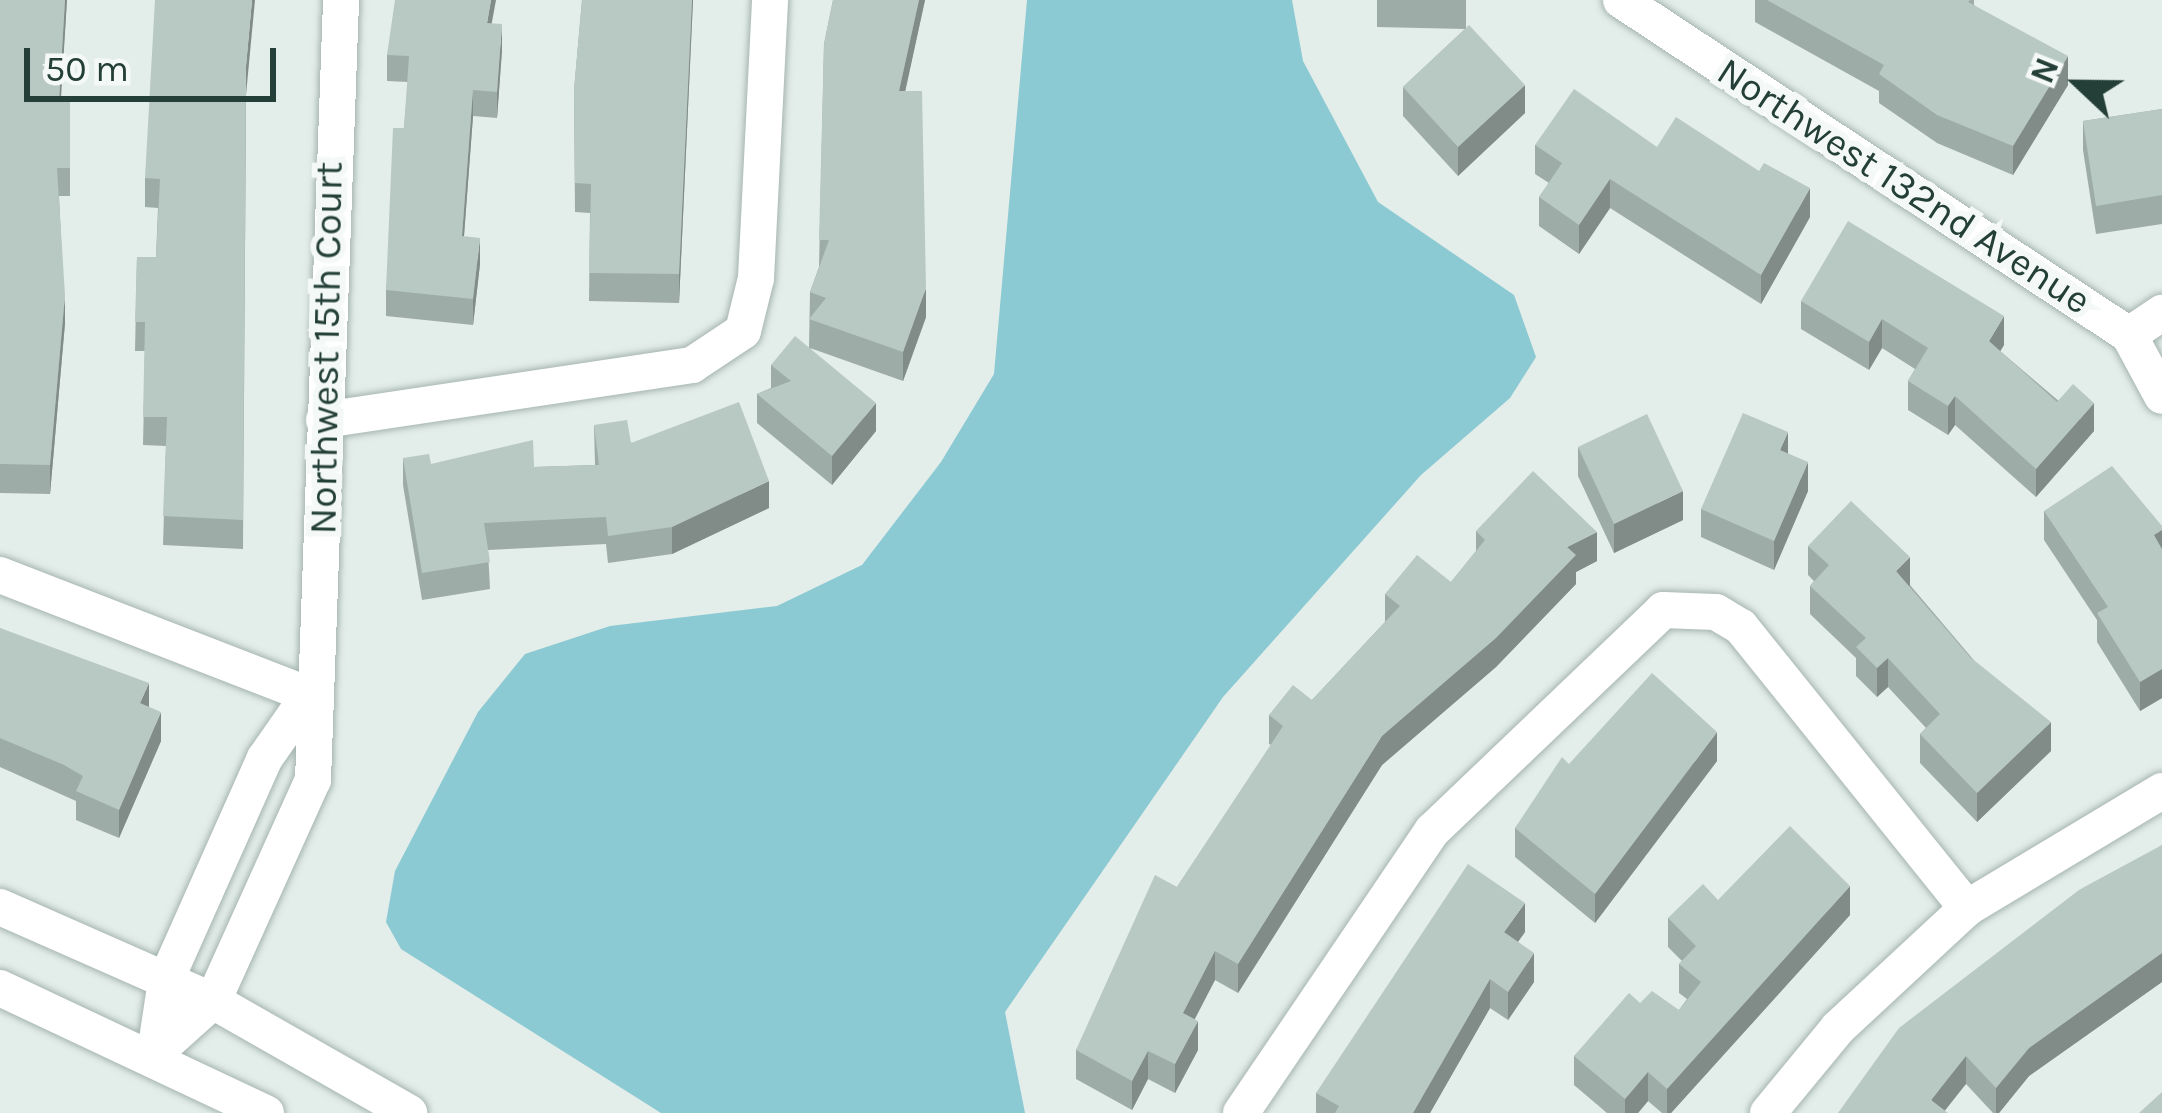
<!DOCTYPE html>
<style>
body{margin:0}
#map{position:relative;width:2162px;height:1113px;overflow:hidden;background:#e3ede9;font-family:Karla,sans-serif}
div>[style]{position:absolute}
.water>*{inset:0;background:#8bc9d3}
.roads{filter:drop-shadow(0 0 3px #a6b5b0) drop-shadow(0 0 3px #a6b5b0)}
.minor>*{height:36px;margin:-18px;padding:0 18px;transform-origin:18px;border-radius:18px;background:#fff}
.wall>*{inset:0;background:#9eaca7}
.shaded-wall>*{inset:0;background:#818c88}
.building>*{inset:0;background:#b8c8c2}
span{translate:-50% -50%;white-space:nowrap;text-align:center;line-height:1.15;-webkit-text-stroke:12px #f4f9f7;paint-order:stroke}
.street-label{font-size:39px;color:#233f37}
.north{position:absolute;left:2018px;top:24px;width:120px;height:120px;-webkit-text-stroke:9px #f4f9f7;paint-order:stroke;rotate:292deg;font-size:33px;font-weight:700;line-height:48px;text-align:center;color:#233f37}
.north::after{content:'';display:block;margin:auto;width:42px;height:54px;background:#233f37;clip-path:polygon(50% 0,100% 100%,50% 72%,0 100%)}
.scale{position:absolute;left:24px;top:48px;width:252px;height:54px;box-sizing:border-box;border:6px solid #233f37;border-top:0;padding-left:15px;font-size:36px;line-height:42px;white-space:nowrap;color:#233f37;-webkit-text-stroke:9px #f4f9f7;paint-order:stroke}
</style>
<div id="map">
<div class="water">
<i style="clip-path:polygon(1027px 0,1292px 0,1303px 61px,1378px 202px,1514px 295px,1536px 357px,1510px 398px,1421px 475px,1223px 697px,1005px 1012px,1025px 1113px,661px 1113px,401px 949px,386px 922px,395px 871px,478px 712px,525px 654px,610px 626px,777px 606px,862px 565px,941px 462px,994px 374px)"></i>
</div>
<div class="roads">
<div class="minor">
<i style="left:1621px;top:0;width:609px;rotate:33.4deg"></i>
<i style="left:2129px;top:335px;width:69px;rotate:61.6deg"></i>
<i style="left:2129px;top:335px;width:40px;rotate:-34deg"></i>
<i style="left:324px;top:420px;width:372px;rotate:-8.5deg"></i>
<i style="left:692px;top:365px;width:61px;rotate:-33.7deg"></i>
<i style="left:743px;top:331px;width:55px;rotate:-76.2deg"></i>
<i style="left:756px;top:278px;width:278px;rotate:-87.1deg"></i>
<i style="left:0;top:575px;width:331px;rotate:21.2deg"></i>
<i style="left:0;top:907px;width:233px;rotate:23.8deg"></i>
<i style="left:213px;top:1001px;width:226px;rotate:29.7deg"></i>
<i style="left:0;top:988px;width:294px;rotate:25.2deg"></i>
<i style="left:155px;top:1053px;width:78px;rotate:-41.9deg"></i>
<i style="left:213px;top:1001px;width:243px;rotate:-65.7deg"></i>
<i style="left:313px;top:780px;width:781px;rotate:-87.94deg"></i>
<i style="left:155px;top:1053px;width:74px;rotate:-81.4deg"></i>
<i style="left:166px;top:980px;width:243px;rotate:-66deg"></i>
<i style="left:265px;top:758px;width:77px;rotate:-55.1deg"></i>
<i style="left:1241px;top:1113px;width:341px;rotate:-55.9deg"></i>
<i style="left:1432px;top:831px;width:320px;rotate:-43.7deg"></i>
<i style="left:1663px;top:610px;width:53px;rotate:2.2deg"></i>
<i style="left:1716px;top:612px;width:29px;rotate:31deg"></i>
<i style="left:1741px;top:627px;width:361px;rotate:51.2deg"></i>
<i style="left:1768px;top:1113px;width:110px;rotate:-50.5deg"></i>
<i style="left:1838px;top:1028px;width:176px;rotate:-42.9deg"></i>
<i style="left:1967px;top:908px;width:227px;rotate:-31deg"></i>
</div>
</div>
<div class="wall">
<i style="clip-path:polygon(0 0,67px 0,60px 102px,70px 102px,70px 196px,59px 196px,65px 323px,50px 494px,0 493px)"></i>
<i style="clip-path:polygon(582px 0,693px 0,679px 303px,589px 301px,590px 213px,575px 212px,574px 90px)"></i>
<i style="clip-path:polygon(833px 0,925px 0,905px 91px,926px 317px,903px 381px,810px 348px,876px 431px,832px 485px,757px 423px,757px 394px,771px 388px,771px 365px,809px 348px,810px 292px,819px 267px,824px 44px)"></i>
<i style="clip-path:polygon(1377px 0,1466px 0,1466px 28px,1525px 113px,1458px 176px,1403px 116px,1403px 87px,1465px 29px,1377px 27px)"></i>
<i style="clip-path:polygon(1755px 0,1974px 0,1974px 5px,2068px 85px,2013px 175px,1937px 143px,1879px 103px,1879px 91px,1755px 22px)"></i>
<i style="clip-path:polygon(491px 23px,502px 50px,497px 118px,473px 116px,464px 236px,480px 264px,473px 325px,386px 316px,386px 290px,404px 128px,408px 82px,387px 81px,387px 55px)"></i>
<i style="clip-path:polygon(246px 95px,243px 549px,163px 545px,166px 446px,143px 445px,145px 351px,135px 351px,137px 257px,156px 257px,158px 208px,145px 207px,145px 178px)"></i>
<i style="clip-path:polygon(2162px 109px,2162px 224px,2096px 234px,2083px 150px,2083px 121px)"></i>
<i style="clip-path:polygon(1535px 145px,1657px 147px,1810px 217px,1761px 304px,1610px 208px,1579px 254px,1539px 226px,1539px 197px,1549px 183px,1535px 174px)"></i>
<i style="clip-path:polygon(1801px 301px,2004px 345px,2000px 351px,2094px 431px,2036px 497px,1955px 425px,1948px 435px,1908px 410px,1908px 381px,1915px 369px,1882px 348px,1869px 370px,1801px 329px)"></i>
<i style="clip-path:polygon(594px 425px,769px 508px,672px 554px,608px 563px,606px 544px,488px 550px,490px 589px,422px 600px,403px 485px,403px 458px,431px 464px,534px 467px,595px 465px)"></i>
<i style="clip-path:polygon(1578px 447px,1683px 520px,1614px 553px,1578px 476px)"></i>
<i style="clip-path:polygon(1788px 453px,1808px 491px,1774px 570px,1701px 537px,1701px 509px)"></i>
<i style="clip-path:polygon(2044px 511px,2162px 526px,2162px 698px,2140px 711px,2097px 642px,2097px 620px,2044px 540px)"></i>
<i style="clip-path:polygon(1476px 531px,1597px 561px,1576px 572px,1576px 584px,1496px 667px,1382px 765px,1238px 993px,1215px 980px,1194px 1019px,1198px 1050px,1175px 1093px,1148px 1079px,1132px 1110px,1076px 1079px,1076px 1050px,1177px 887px,1271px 745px,1269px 744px,1269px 715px,1312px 700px,1385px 622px,1385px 594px,1451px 582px,1476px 551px)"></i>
<i style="clip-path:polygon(1808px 546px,1910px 585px,2051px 751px,1977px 822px,1920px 763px,1920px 734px,1926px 728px,1888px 687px,1877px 697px,1856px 676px,1856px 658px,1810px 614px,1810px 586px,1814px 581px,1808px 575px)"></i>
<i style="clip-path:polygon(0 628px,149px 707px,161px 741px,119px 838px,76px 820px,76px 801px,0 767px)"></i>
<i style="clip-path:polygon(1717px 761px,1595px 923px,1515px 857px,1515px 828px,1569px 764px)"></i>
<i style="clip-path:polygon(2162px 845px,2162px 982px,2029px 1076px,1999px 1113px,1993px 1113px,1966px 1084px,1838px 1113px)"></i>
<i style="clip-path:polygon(1718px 900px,1850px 915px,1671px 1113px,1662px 1113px,1648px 1101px,1638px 1113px,1607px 1113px,1574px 1085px,1574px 1056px,1640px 1003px,1679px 1010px,1687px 999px,1679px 993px,1679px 964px,1682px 961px,1668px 947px,1668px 918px)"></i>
<i style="clip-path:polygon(1525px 932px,1518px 942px,1534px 982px,1508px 1020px,1490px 1008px,1430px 1113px,1316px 1113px,1316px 1093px)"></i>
</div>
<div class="shaded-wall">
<i style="clip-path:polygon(65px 0,67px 0,59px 131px,59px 102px)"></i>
<i style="clip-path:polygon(252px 0,255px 0,246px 95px,243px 549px,246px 66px)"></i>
<i style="clip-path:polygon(491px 0,496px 0,487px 49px,487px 23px)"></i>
<i style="clip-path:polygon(692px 0,693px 0,679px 303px,679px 274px)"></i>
<i style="clip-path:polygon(919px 0,925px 0,899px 120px,899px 91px)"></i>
<i style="clip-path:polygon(502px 24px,502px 50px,497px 118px,497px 92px)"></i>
<i style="clip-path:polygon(2068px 56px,2068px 85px,2013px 175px,2013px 146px)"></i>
<i style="clip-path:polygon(1525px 85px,1525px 113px,1458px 176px,1458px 147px)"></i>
<i style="clip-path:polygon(473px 90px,473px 116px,462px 262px,462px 236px)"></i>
<i style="clip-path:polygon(1610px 179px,1610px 208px,1579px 254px,1579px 225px)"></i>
<i style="clip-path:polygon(1810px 188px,1810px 217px,1761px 304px,1761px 275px)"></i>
<i style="clip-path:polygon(480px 238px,480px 264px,473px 325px,473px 299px)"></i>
<i style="clip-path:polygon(926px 288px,926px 317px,903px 381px,903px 352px)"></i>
<i style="clip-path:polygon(65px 295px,65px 323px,50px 494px,50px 465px)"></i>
<i style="clip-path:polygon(2004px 316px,2004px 345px,1989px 370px,1989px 341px)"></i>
<i style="clip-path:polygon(1882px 319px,1882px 348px,1869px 370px,1869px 342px)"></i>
<i style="clip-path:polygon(1955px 396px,1955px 425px,1948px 435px,1948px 406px)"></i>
<i style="clip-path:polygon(876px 403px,876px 431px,832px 485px,832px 456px)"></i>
<i style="clip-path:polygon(2094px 403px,2094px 431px,2036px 497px,2036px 469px)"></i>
<i style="clip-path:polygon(1788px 432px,1788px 461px,1780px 450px)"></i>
<i style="clip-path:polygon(1808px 462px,1808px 491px,1774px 570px,1774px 541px)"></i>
<i style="clip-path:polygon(769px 481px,769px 508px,672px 554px,672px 527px)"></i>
<i style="clip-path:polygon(1683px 491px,1683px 520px,1614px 553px,1614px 524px)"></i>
<i style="clip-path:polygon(2162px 530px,2162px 558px,2154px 535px)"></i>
<i style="clip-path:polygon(1597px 532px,1597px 561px,1576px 572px,1576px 584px,1496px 667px,1382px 765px,1238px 993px,1238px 964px,1382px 736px,1567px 547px)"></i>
<i style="clip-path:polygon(1910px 557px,1910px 585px,1896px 600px,1896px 571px)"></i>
<i style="clip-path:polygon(1888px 658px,1888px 687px,1877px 697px,1877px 668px)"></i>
<i style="clip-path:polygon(2162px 669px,2162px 698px,2140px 711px,2140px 682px)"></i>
<i style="clip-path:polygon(149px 683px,149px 712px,140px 703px)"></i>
<i style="clip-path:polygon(161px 712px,161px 741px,119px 838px,119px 810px)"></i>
<i style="clip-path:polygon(2051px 722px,2051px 751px,1977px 822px,1977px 793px)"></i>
<i style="clip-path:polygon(1717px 732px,1717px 761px,1595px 923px,1595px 894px)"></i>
<i style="clip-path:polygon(1850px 886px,1850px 915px,1671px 1113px,1667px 1113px,1667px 1089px)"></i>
<i style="clip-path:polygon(1525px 903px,1525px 932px,1504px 961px,1504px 932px)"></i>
<i style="clip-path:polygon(1215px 951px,1215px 980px,1183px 1042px,1183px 1013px)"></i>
<i style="clip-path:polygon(1534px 953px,1534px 982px,1508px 1020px,1508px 992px)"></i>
<i style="clip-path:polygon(2162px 953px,2162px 982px,2029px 1076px,1999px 1113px,1996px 1113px,1996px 1088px,2029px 1048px)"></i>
<i style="clip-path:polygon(1490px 979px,1490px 1008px,1430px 1113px,1413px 1113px)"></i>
<i style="clip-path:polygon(1198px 1021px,1198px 1050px,1175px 1093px,1175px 1064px)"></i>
<i style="clip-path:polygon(1148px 1051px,1148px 1079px,1132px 1110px,1132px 1081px)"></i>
<i style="clip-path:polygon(1966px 1056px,1966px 1084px,1943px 1113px,1931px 1100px)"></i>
<i style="clip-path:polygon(1648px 1072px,1648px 1101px,1638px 1113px,1625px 1113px,1625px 1099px)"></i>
</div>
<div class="building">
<i style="clip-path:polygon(0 0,65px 0,59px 102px,70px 102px,70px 168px,57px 168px,65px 295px,50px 465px,0 464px)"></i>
<i style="clip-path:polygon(155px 0,252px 0,246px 66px,243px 520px,163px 516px,167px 417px,143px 417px,145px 322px,135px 322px,137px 257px,156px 257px,160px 179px,145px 178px)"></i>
<i style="clip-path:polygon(395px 0,491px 0,487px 23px,502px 24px,497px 92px,473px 90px,462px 236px,480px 238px,473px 299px,386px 290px,393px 128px,404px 128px,409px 56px,387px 55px)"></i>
<i style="clip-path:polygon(582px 0,692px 0,679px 274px,589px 273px,591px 184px,575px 183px,574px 90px)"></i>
<i style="clip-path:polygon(833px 0,919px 0,899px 91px,922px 91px,926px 288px,903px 352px,809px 319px,826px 298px,810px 292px,829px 240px,819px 240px,824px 44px)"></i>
<i style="clip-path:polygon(1767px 0,1970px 0,1968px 2px,2068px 56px,2013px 146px,1937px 115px,1879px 74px,1884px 65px)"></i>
<i style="clip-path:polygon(1469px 25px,1525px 85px,1458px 147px,1403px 87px)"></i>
<i style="clip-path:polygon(1574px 89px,1657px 147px,1676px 117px,1759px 171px,1764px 163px,1810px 188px,1761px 275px,1610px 179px,1579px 225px,1539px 197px,1562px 163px,1535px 145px)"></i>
<i style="clip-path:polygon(2162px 109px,2162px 195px,2096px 206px,2083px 121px)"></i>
<i style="clip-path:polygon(1848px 221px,2004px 316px,1989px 341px,2057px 402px,2073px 384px,2094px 403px,2036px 469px,1955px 396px,1948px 406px,1908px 381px,1928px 348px,1882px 319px,1869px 342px,1801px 301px)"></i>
<i style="clip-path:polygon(795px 336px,876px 403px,832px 456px,757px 394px,791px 381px,771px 365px)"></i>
<i style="clip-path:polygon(739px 402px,769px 481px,672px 527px,608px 536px,606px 517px,484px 523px,490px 562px,422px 573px,403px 458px,429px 454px,431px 464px,533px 440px,534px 467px,599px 465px,594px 425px,627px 420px,631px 443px)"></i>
<i style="clip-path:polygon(1743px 413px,1788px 432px,1780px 450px,1808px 462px,1774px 541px,1701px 509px)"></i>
<i style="clip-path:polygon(1647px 414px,1683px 491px,1614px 524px,1578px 447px)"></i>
<i style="clip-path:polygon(2112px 466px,2162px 526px,2162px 530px,2154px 535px,2162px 549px,2162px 669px,2140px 682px,2097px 613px,2108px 607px,2044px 511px)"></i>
<i style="clip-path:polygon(1533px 471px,1597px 532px,1567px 547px,1576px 555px,1496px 638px,1382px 736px,1238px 964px,1215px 951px,1183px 1013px,1198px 1021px,1175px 1064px,1148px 1051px,1132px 1081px,1076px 1050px,1155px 875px,1177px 887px,1283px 726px,1269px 715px,1293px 685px,1312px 700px,1400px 606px,1385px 594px,1417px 555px,1451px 582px,1485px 540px,1476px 531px)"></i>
<i style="clip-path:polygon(1851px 501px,1910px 557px,1896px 571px,1970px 657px,2051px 722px,1977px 793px,1920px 734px,1940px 714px,1888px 658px,1877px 668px,1856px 647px,1866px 638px,1810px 586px,1829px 565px,1808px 546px)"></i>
<i style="clip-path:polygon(0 628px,149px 683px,140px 703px,161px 712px,119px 810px,76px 791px,83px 776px,64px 765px,0 738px)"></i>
<i style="clip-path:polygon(1652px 673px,1717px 732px,1595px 894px,1515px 828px,1562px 757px,1569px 764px)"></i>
<i style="clip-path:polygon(1790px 826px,1850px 886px,1667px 1089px,1648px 1072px,1625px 1099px,1574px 1056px,1629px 993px,1640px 1003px,1652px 991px,1679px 1010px,1701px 982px,1679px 964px,1696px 946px,1668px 918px,1703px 884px,1718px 900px)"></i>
<i style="clip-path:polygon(2162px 845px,2162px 953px,2029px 1048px,1996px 1088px,1966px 1056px,1931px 1100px,1948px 1113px,1838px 1113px,1899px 1028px,2079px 890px)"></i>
<i style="clip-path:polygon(1468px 864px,1525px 903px,1504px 932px,1534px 953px,1508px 992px,1490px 979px,1413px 1113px,1335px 1113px,1339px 1106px,1316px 1093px)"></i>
<i style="clip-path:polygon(2162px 1092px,2162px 1113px,2139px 1113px)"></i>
</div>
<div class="street-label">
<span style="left:1904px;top:186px;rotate:33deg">Northwest 132nd Avenue</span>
<span style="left:326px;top:348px;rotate:-89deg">Northwest 15th Court</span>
</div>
<div class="north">N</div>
<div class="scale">50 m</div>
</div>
